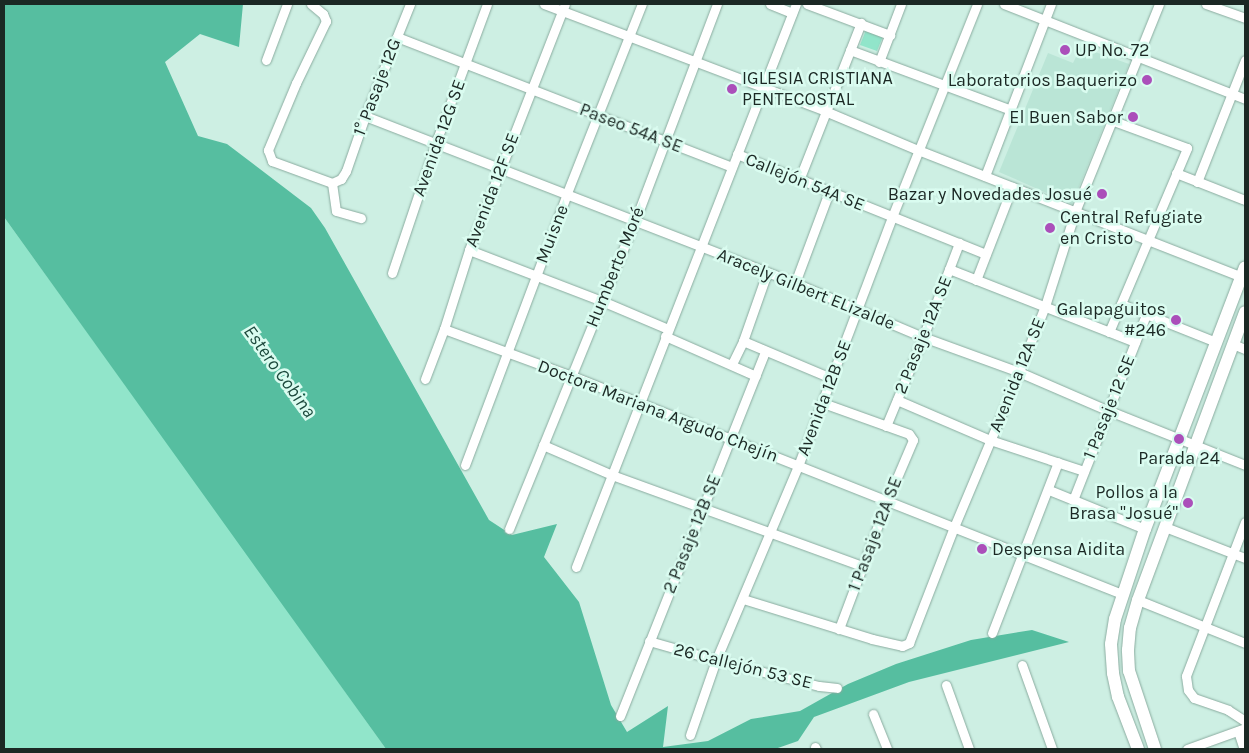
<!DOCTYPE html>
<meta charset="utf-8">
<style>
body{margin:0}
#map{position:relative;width:1249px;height:753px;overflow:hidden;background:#cdefe3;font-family:Karla,sans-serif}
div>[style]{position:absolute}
.built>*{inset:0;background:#bae5d6}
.green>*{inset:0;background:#91e5ca}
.water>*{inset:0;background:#56bea0}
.roads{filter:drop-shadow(0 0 1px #8aab9f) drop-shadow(0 0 1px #8aab9f)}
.minor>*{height:9px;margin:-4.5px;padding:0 4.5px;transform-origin:4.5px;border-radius:4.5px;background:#fff}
.secondary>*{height:12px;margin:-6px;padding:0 6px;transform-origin:6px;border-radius:6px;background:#fff}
.dots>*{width:14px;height:14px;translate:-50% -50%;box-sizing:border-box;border:2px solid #dafcf0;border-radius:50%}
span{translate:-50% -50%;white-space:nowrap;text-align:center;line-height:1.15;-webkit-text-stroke:5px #dafcf0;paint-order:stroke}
.poi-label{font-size:18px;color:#1b2824}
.left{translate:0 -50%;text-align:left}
.right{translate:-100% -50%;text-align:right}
.street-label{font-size:18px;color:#1b2824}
.water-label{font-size:19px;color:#1d4a3d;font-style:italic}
.frame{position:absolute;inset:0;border:5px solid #1b2824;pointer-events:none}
</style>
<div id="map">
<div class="built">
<i style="clip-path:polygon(1081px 47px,1129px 64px,1072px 204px,999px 172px,1048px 53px,1073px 63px)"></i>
</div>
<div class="green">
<i style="clip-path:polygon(866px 30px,883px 36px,877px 51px,860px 45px)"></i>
<i style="clip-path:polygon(4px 217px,235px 537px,386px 749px,4px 749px)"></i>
</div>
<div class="water">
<i style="clip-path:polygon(4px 4px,243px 4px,239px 47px,200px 34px,165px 62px,198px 136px,227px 144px,311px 208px,325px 228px,489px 520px,512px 535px,557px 524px,544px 557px,579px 602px,611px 705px,627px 732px,668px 706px,663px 747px,708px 741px,751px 719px,800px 711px,848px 684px,896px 664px,971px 640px,1032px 630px,1069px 642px,909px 682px,814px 717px,798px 741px,775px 749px,386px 749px,4px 217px)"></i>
</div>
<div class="roads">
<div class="minor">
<i style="left:311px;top:4px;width:16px;rotate:40deg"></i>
<i style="left:323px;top:14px;width:8px;rotate:67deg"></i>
<i style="left:326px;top:21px;width:69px;rotate:115.8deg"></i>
<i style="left:296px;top:83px;width:73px;rotate:112.7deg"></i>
<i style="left:268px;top:150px;width:12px;rotate:70deg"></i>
<i style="left:272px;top:161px;width:64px;rotate:20.1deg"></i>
<i style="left:332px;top:183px;width:10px;rotate:-24deg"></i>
<i style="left:341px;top:179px;width:9px;rotate:-58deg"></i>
<i style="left:346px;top:171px;width:58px;rotate:-70.9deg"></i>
<i style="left:365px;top:116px;width:121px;rotate:-68.1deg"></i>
<i style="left:544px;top:4px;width:301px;rotate:20.8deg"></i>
<i style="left:825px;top:111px;width:101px;rotate:22.8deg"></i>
<i style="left:918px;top:150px;width:351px;rotate:21.4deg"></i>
<i style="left:770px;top:4px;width:24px;rotate:22deg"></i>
<i style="left:807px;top:4px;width:89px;rotate:20.5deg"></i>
<i style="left:1004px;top:4px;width:259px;rotate:21.5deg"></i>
<i style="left:1206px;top:4px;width:41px;rotate:19.7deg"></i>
<i style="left:397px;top:37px;width:359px;rotate:21.2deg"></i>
<i style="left:850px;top:50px;width:172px;rotate:20.4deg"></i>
<i style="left:266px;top:60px;width:60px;rotate:-69.4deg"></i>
<i style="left:879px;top:62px;width:62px;rotate:-69.2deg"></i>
<i style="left:365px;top:116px;width:461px;rotate:21.2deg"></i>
<i style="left:795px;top:283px;width:139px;rotate:22.9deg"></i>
<i style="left:923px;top:337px;width:102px;rotate:20deg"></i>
<i style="left:1019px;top:372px;width:96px;rotate:23.4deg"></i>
<i style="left:1107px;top:410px;width:149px;rotate:21.7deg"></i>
<i style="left:737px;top:154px;width:268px;rotate:21.9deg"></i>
<i style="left:1176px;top:173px;width:74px;rotate:21.4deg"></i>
<i style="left:985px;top:176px;width:184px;rotate:-69deg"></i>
<i style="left:799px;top:180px;width:169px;rotate:-68.5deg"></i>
<i style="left:1197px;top:182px;width:131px;rotate:-68.5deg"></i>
<i style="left:332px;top:183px;width:28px;rotate:82deg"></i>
<i style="left:336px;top:211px;width:26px;rotate:16deg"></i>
<i style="left:469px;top:250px;width:142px;rotate:21deg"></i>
<i style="left:602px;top:301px;width:72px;rotate:23deg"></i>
<i style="left:949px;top:269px;width:200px;rotate:21.4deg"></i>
<i style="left:392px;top:273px;width:138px;rotate:-71.4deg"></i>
<i style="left:436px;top:142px;width:147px;rotate:-69.7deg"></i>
<i style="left:976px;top:280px;width:100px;rotate:-68.8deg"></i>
<i style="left:795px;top:283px;width:97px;rotate:-69.5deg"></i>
<i style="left:1121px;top:304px;width:102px;rotate:21.8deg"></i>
<i style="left:444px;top:329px;width:136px;rotate:20.2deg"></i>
<i style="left:572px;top:376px;width:592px;rotate:21.62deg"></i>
<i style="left:1109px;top:332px;width:200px;rotate:-67deg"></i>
<i style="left:1187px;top:148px;width:81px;rotate:-159.8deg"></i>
<i style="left:665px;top:336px;width:99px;rotate:23.7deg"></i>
<i style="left:743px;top:341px;width:95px;rotate:22.8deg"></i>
<i style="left:1233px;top:344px;width:13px;rotate:23deg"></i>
<i style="left:732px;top:364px;width:25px;rotate:-64deg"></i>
<i style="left:743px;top:341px;width:72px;rotate:-70.6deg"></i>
<i style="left:425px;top:379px;width:53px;rotate:-69.2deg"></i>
<i style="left:444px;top:329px;width:83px;rotate:-72.4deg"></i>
<i style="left:469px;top:250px;width:264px;rotate:-68.7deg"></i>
<i style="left:897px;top:400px;width:101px;rotate:23.3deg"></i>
<i style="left:990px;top:440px;width:99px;rotate:18.3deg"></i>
<i style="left:823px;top:403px;width:91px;rotate:19.8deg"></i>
<i style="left:909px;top:434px;width:7px;rotate:56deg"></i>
<i style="left:913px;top:440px;width:66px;rotate:113.1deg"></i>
<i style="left:887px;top:501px;width:137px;rotate:110.6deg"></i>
<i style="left:886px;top:426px;width:96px;rotate:-67.4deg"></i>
<i style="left:923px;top:337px;width:101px;rotate:-69deg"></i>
<i style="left:543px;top:445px;width:75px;rotate:23.5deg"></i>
<i style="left:612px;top:475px;width:266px;rotate:20deg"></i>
<i style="left:465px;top:465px;width:290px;rotate:-69.4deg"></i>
<i style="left:567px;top:193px;width:203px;rotate:-68.4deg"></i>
<i style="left:1049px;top:490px;width:104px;rotate:22.1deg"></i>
<i style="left:1073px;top:500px;width:199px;rotate:-68.5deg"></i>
<i style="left:1245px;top:522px;width:165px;rotate:111deg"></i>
<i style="left:1186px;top:676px;width:14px;rotate:82deg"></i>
<i style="left:1188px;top:690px;width:10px;rotate:53deg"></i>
<i style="left:1194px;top:698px;width:36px;rotate:19deg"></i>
<i style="left:1228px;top:710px;width:20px;rotate:33deg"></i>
<i style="left:1165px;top:527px;width:86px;rotate:21.2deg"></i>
<i style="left:509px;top:529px;width:333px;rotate:-67.8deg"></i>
<i style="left:635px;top:221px;width:232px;rotate:-69.3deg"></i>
<i style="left:576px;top:567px;width:604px;rotate:-68.66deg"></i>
<i style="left:743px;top:599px;width:135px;rotate:17.2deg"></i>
<i style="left:872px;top:639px;width:31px;rotate:13deg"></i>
<i style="left:902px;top:646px;width:8px;rotate:-23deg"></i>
<i style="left:909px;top:643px;width:124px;rotate:-68.8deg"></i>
<i style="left:954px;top:527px;width:168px;rotate:-67.2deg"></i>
<i style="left:1019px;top:372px;width:71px;rotate:-68.5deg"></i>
<i style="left:1045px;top:306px;width:99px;rotate:-72.3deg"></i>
<i style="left:1075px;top:212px;width:224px;rotate:-68deg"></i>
<i style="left:1138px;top:600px;width:115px;rotate:21.9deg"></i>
<i style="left:992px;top:633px;width:183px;rotate:-68.9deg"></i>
<i style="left:649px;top:641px;width:70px;rotate:15.8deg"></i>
<i style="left:716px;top:660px;width:106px;rotate:14.2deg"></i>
<i style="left:819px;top:686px;width:18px;rotate:6deg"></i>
<i style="left:1022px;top:665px;width:89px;rotate:70.3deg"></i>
<i style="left:946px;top:685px;width:68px;rotate:70.2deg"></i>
<i style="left:873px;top:714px;width:38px;rotate:68deg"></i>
<i style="left:620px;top:716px;width:393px;rotate:-68.3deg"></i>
<i style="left:1238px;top:731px;width:19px;rotate:72deg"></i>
<i style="left:690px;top:735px;width:79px;rotate:-70.9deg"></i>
<i style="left:716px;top:660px;width:211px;rotate:-67.1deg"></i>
<i style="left:798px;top:466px;width:266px;rotate:-69.3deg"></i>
<i style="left:892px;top:217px;width:229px;rotate:-68.2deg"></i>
<i style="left:815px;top:747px;width:2px;rotate:63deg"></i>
<i style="left:1187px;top:749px;width:62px;rotate:-19.9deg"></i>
</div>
<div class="secondary">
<i style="left:1138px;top:749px;width:56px;rotate:-111deg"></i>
<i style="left:1118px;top:697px;width:25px;rotate:-102deg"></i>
<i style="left:1113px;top:673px;width:29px;rotate:-94deg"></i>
<i style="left:1111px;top:644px;width:25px;rotate:-81deg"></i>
<i style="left:1115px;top:619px;width:95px;rotate:-71.6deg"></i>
<i style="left:1145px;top:529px;width:280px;rotate:-69.1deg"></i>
<i style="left:1155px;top:749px;width:82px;rotate:-108.4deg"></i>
<i style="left:1129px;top:671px;width:21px;rotate:-93deg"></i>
<i style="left:1128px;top:650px;width:22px;rotate:-85deg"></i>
<i style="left:1130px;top:628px;width:29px;rotate:-74deg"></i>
<i style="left:1138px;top:600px;width:307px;rotate:-69.6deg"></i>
</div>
</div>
<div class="dots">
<i style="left:1065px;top:50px;background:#ab4fba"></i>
<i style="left:1147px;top:80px;background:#ab4fba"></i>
<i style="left:732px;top:89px;background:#ab4fba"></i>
<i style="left:1133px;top:117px;background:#ab4fba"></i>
<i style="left:1102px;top:194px;background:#ab4fba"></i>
<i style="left:1050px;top:228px;background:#ab4fba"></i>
<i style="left:1176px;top:320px;background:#ab4fba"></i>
<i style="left:1179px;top:439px;background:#ab4fba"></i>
<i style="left:1188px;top:503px;background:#ab4fba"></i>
<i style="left:982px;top:549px;background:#ab4fba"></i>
</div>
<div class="poi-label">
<span class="left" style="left:1075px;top:50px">UP No. 72</span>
<span class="left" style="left:742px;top:89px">IGLESIA CRISTIANA<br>PENTECOSTAL</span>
<span class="right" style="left:1137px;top:80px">Laboratorios Baquerizo</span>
<span class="right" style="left:1123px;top:117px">El Buen Sabor</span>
<span class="right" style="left:1092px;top:194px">Bazar y Novedades Josué</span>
<span class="left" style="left:1060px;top:228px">Central Refugiate<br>en Cristo</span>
<span class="right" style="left:1166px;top:320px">Galapaguitos<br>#246</span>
<span style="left:1179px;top:458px">Parada 24</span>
<span class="right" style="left:1178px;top:503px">Pollos a la<br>Brasa "Josué"</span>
<span class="left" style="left:992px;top:549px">Despensa Aidita</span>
</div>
<div class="street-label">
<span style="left:377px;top:87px;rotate:-69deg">1° Pasaje 12G</span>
<span style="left:631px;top:128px;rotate:21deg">Paseo 54A SE</span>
<span style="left:439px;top:138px;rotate:-70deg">Avenida 12G SE</span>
<span style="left:805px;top:182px;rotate:22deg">Callejón 54A SE</span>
<span style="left:492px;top:190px;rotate:-69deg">Avenida 12F SE</span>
<span style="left:552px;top:234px;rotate:-69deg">Muisne</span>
<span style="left:615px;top:267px;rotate:-68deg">Humberto Moré</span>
<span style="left:806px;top:289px;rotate:22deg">Aracely Gilbert ELizalde</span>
<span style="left:923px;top:335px;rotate:-68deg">2 Pasaje 12A SE</span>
<span style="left:1017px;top:375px;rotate:-68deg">Avenida 12A SE</span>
<span style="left:824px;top:398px;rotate:-69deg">Avenida 12B SE</span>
<span style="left:1109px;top:407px;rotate:-68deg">1 Pasaje 12 SE</span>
<span style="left:658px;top:411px;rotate:21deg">Doctora Mariana Argudo Chejín</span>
<span style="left:692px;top:534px;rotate:-68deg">2 Pasaje 12B SE</span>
<span style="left:875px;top:534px;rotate:-69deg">1 Pasaje 12A SE</span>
<span style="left:743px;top:666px;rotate:14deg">26 Callejón 53 SE</span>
</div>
<div class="water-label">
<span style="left:279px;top:372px;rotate:54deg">Estero Cobina</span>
</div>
<div class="frame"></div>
</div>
